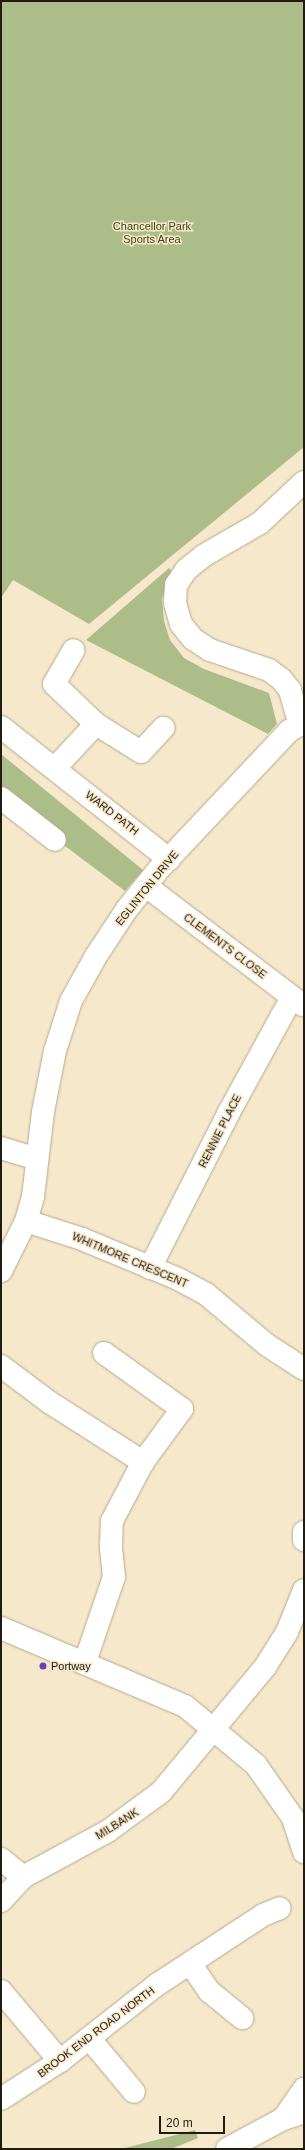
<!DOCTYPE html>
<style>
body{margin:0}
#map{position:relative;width:305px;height:2150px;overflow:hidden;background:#f6e8ca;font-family:Helvetica,sans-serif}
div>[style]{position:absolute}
.green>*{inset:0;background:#adbd89}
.roads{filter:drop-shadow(0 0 1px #b6a98d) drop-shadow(0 0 1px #b6a98d)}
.minor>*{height:22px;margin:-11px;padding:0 11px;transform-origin:11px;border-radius:11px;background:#fff}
.dots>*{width:11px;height:11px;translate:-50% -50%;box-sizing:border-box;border:2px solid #f6e8ca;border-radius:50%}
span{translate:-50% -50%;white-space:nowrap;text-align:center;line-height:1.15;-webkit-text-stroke:3px #f6e8ca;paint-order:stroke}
.park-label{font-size:11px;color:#394612}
.street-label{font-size:11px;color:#211c11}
.poi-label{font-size:11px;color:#211c11}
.left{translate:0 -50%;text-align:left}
.frame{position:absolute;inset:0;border:2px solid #211c11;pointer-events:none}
.scale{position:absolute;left:159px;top:2116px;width:66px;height:18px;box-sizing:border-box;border:2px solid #211c11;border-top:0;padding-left:5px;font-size:12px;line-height:14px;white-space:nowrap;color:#211c11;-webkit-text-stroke:3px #f6e8ca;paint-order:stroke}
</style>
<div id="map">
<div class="green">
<i style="clip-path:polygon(1px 1px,304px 1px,304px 447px,89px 624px,13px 580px,1px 598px)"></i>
<i style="clip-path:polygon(169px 568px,172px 571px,162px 599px,164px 621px,170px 640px,184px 658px,204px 669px,269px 693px,277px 724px,268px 734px,86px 640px)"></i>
<i style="clip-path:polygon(1px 754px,143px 870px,125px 891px,1px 798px)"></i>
<i style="clip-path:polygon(195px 2130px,198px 2138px,171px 2149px,121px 2149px)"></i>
</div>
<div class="roads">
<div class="minor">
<i style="left:299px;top:722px;width:33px;rotate:-106deg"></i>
<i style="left:290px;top:690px;width:14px;rotate:-129deg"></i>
<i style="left:281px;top:679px;width:15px;rotate:-143deg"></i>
<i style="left:269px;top:670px;width:62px;rotate:-161.3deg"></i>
<i style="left:210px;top:650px;width:20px;rotate:-147deg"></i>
<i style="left:193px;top:639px;width:19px;rotate:-129deg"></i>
<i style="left:181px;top:624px;width:22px;rotate:-106deg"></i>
<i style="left:175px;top:603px;width:18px;rotate:-87deg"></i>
<i style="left:176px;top:585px;width:18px;rotate:-56deg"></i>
<i style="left:186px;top:570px;width:22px;rotate:-39deg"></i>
<i style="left:203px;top:556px;width:66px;rotate:-30.1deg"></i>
<i style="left:260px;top:523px;width:60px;rotate:-43deg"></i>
<i style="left:96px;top:724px;width:53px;rotate:31.9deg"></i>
<i style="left:141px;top:752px;width:33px;rotate:-47deg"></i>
<i style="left:1px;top:727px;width:214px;rotate:38.2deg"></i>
<i style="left:55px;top:768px;width:60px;rotate:-47deg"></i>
<i style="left:96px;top:724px;width:58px;rotate:-136.4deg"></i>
<i style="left:54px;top:684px;width:39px;rotate:-60deg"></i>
<i style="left:1px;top:798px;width:68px;rotate:37.9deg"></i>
<i style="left:146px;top:886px;width:197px;rotate:37.2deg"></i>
<i style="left:1px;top:1148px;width:37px;rotate:17deg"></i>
<i style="left:26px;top:1221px;width:59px;rotate:17.8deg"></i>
<i style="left:82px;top:1239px;width:104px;rotate:22.6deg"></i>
<i style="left:178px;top:1279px;width:32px;rotate:28deg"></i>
<i style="left:206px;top:1294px;width:80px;rotate:39.9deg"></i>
<i style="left:267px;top:1345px;width:44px;rotate:33deg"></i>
<i style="left:150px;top:1268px;width:173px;rotate:-63.1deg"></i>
<i style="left:228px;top:1114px;width:133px;rotate:-61.3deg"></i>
<i style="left:1px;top:1271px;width:56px;rotate:-63.4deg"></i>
<i style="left:26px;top:1221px;width:25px;rotate:-74deg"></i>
<i style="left:33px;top:1197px;width:86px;rotate:-83.3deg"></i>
<i style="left:43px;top:1112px;width:62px;rotate:-78.9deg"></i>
<i style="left:55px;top:1051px;width:52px;rotate:-72.3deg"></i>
<i style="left:71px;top:1001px;width:51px;rotate:-60.9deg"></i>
<i style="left:96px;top:956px;width:56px;rotate:-56.6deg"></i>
<i style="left:127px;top:909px;width:51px;rotate:-51.3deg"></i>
<i style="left:159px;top:869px;width:190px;rotate:-46.7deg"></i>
<i style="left:289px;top:731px;width:17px;rotate:-31deg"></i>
<i style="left:1px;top:1366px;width:60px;rotate:36.9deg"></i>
<i style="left:49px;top:1402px;width:112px;rotate:32.6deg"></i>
<i style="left:143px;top:1462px;width:66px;rotate:-53.7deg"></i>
<i style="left:182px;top:1409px;width:96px;rotate:-144.3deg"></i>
<i style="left:304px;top:1532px;width:8px;rotate:90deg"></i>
<i style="left:1px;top:1628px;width:200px;rotate:23deg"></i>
<i style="left:185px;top:1706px;width:92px;rotate:39.7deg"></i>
<i style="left:256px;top:1765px;width:65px;rotate:55.1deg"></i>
<i style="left:293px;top:1818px;width:36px;rotate:72deg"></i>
<i style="left:85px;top:1662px;width:90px;rotate:-71.2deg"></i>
<i style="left:114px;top:1577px;width:31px;rotate:-96deg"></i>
<i style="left:111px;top:1546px;width:25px;rotate:-88deg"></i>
<i style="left:112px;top:1521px;width:67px;rotate:-62.3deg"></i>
<i style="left:1px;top:1859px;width:28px;rotate:39deg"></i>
<i style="left:23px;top:1877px;width:97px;rotate:-28.4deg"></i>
<i style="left:108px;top:1831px;width:66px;rotate:-36.3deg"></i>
<i style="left:161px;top:1792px;width:163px;rotate:-50.2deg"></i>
<i style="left:265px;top:1667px;width:41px;rotate:-57.8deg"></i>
<i style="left:287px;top:1632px;width:45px;rotate:-68deg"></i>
<i style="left:1px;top:1901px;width:33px;rotate:-47deg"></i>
<i style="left:190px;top:1963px;width:34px;rotate:56deg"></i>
<i style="left:209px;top:1991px;width:43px;rotate:39.3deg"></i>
<i style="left:1px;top:1991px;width:92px;rotate:49.9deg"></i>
<i style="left:89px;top:2038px;width:70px;rotate:50.2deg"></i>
<i style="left:1px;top:2099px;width:70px;rotate:-32.8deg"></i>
<i style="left:60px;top:2061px;width:125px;rotate:-38.2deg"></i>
<i style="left:158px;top:1984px;width:126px;rotate:-33.3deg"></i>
<i style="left:263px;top:1915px;width:18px;rotate:-22deg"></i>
<i style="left:283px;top:2119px;width:37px;rotate:-55deg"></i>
<i style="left:227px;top:2149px;width:64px;rotate:-28.2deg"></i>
<i style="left:283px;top:2119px;width:22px;rotate:-18deg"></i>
</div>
</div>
<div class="dots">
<i style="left:43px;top:1666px;background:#703cb3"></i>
</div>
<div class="park-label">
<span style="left:152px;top:233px">Chancellor Park<br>Sports Area</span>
</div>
<div class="street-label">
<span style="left:112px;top:813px;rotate:38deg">WARD PATH</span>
<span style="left:147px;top:888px;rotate:-51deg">EGLINTON DRIVE</span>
<span style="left:225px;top:946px;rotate:37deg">CLEMENTS CLOSE</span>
<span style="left:220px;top:1131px;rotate:-63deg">RENNIE PLACE</span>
<span style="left:130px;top:1260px;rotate:23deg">WHITMORE CRESCENT</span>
<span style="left:117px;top:1824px;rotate:-32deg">MILBANK</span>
<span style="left:96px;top:2032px;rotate:-37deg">BROOK END ROAD NORTH</span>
</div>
<div class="poi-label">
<span class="left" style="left:51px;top:1666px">Portway</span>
</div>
<div class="frame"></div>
<div class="scale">20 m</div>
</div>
